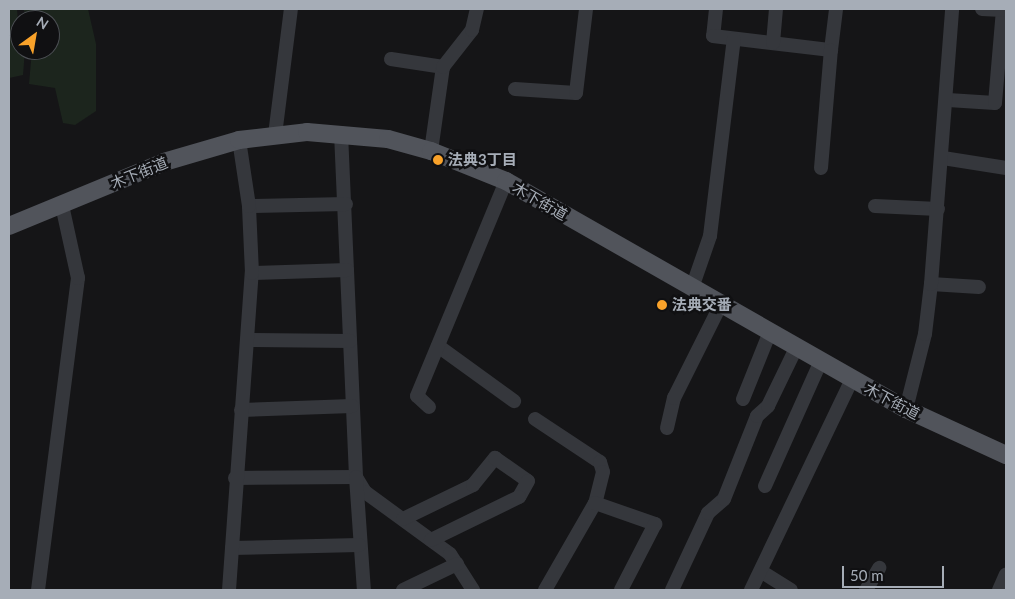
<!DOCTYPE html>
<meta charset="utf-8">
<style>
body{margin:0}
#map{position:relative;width:1015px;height:599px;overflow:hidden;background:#151517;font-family:Lato,"Noto Sans JP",sans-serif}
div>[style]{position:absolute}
.green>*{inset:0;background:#1c251d}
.minor>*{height:14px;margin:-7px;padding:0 7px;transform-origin:7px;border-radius:7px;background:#35373c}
.major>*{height:18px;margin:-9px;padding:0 9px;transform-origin:9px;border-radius:9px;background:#51545b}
.dots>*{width:14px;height:14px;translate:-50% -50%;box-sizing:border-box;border:2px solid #101012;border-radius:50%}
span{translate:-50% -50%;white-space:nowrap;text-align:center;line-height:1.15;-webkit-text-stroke:5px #101012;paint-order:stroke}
.poi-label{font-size:15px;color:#a6adb7;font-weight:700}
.left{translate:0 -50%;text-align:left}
.street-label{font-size:15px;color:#a6adb7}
.frame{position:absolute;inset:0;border:10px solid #a6adb7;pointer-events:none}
.north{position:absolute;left:10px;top:10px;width:50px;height:50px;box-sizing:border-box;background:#101012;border:1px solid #4c4f54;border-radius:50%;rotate:32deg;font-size:14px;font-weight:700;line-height:20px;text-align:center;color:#a6adb7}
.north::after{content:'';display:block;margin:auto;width:18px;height:22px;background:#f9a22a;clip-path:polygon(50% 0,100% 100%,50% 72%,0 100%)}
.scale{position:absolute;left:842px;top:566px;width:102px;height:22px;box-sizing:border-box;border:2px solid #a6adb7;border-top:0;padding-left:6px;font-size:15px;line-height:18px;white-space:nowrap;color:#a6adb7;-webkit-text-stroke:4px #101012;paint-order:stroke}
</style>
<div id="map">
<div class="green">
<i style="clip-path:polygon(9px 9px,17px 9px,20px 50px,25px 50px,23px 75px,9px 78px)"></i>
<i style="clip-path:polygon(23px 9px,88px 9px,96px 44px,96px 111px,75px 125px,63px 123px,55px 88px,29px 84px,32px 50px,50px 50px,50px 20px,29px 20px)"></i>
</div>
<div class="minor">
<i style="left:716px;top:9px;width:27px;rotate:96deg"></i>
<i style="left:713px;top:36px;width:119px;rotate:6.8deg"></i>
<i style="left:831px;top:50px;width:41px;rotate:-83deg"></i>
<i style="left:773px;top:43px;width:34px;rotate:-85deg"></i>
<i style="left:391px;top:59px;width:53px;rotate:8.7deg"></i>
<i style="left:515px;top:89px;width:61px;rotate:3.8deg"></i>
<i style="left:576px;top:93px;width:85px;rotate:-83.2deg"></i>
<i style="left:948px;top:100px;width:47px;rotate:3.7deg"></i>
<i style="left:995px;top:103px;width:93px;rotate:-85.1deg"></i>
<i style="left:1003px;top:10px;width:21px;rotate:-177deg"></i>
<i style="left:341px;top:133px;width:344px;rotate:87.5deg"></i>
<i style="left:356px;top:477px;width:17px;rotate:59deg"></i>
<i style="left:365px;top:492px;width:105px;rotate:36.1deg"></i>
<i style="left:450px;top:554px;width:43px;rotate:57.4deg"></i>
<i style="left:275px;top:135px;width:127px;rotate:-82.8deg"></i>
<i style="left:431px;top:151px;width:85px;rotate:-81.9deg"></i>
<i style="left:443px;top:67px;width:47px;rotate:-51.9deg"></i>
<i style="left:472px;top:30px;width:22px;rotate:-77deg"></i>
<i style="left:943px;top:158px;width:64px;rotate:9deg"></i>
<i style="left:821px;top:168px;width:118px;rotate:-85.2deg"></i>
<i style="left:249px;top:206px;width:97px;rotate:-1.2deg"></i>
<i style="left:875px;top:206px;width:63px;rotate:2.7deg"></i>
<i style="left:252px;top:273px;width:95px;rotate:-1.8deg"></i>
<i style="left:931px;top:284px;width:48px;rotate:3.6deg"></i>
<i style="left:692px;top:288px;width:55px;rotate:-70.9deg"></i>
<i style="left:710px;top:236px;width:198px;rotate:-83.1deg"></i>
<i style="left:247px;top:340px;width:103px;rotate:0.6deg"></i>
<i style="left:438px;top:346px;width:94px;rotate:35.9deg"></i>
<i style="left:743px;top:399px;width:72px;rotate:-68.1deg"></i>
<i style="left:429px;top:407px;width:16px;rotate:-137deg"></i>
<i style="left:417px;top:396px;width:233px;rotate:-67.5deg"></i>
<i style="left:906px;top:409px;width:77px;rotate:-75.8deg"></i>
<i style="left:925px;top:334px;width:50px;rotate:-83.2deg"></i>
<i style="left:931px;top:284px;width:276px;rotate:-85.6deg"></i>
<i style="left:241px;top:410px;width:111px;rotate:-2.1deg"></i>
<i style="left:535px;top:419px;width:78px;rotate:33.5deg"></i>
<i style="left:600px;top:462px;width:10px;rotate:73deg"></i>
<i style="left:603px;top:472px;width:32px;rotate:104deg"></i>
<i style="left:667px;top:428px;width:31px;rotate:-77deg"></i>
<i style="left:674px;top:398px;width:105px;rotate:-63.4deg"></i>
<i style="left:235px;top:478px;width:121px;rotate:-0.5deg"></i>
<i style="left:356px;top:477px;width:113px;rotate:86deg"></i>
<i style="left:765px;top:486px;width:137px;rotate:-65.9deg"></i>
<i style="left:403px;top:519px;width:78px;rotate:-25.9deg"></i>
<i style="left:473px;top:485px;width:35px;rotate:-51deg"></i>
<i style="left:495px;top:458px;width:40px;rotate:34.9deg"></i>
<i style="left:528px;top:481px;width:18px;rotate:119deg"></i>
<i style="left:519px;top:497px;width:98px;rotate:154deg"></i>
<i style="left:232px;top:548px;width:127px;rotate:-1.4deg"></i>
<i style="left:762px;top:572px;width:34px;rotate:32deg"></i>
<i style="left:38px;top:590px;width:315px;rotate:-82.7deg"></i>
<i style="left:78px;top:278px;width:75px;rotate:-102.4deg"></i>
<i style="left:229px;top:590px;width:318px;rotate:-85.9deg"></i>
<i style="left:252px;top:273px;width:67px;rotate:-92.6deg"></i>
<i style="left:249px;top:206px;width:67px;rotate:-98.6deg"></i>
<i style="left:403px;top:590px;width:60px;rotate:-25.7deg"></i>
<i style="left:545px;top:590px;width:100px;rotate:-60.1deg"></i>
<i style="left:595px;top:503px;width:64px;rotate:19.3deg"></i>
<i style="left:655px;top:524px;width:74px;rotate:117.3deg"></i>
<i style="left:672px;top:590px;width:85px;rotate:-64.9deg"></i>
<i style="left:708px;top:513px;width:21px;rotate:-41deg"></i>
<i style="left:724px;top:499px;width:89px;rotate:-68.3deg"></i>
<i style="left:757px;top:416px;width:15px;rotate:-42deg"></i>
<i style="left:768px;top:406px;width:67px;rotate:-64.2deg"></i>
<i style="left:751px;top:590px;width:234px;rotate:-64.4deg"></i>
<i style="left:866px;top:590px;width:26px;rotate:-59deg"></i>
<i style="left:999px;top:590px;width:17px;rotate:-66deg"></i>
</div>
<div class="major">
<i style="left:9px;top:226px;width:168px;rotate:-22.4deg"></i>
<i style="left:164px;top:162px;width:78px;rotate:-16.3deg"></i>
<i style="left:239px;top:140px;width:68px;rotate:-6.7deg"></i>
<i style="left:307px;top:132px;width:81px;rotate:4.9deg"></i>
<i style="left:388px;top:139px;width:45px;rotate:15.6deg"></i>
<i style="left:431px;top:151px;width:81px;rotate:21.8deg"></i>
<i style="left:506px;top:181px;width:460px;rotate:29.7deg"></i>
<i style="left:906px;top:409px;width:110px;rotate:24.7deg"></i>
</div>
<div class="dots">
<i style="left:438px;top:160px;background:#f9a22a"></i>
<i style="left:662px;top:305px;background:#f9a22a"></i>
</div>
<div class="poi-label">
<span class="left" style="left:448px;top:160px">法典3丁目</span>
<span class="left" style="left:672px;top:305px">法典交番</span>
</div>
<div class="street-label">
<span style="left:139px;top:173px;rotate:-22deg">木下街道</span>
<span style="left:540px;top:201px;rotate:30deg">木下街道</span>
<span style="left:892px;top:401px;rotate:28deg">木下街道</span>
</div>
<div class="frame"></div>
<div class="north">N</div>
<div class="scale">50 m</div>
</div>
